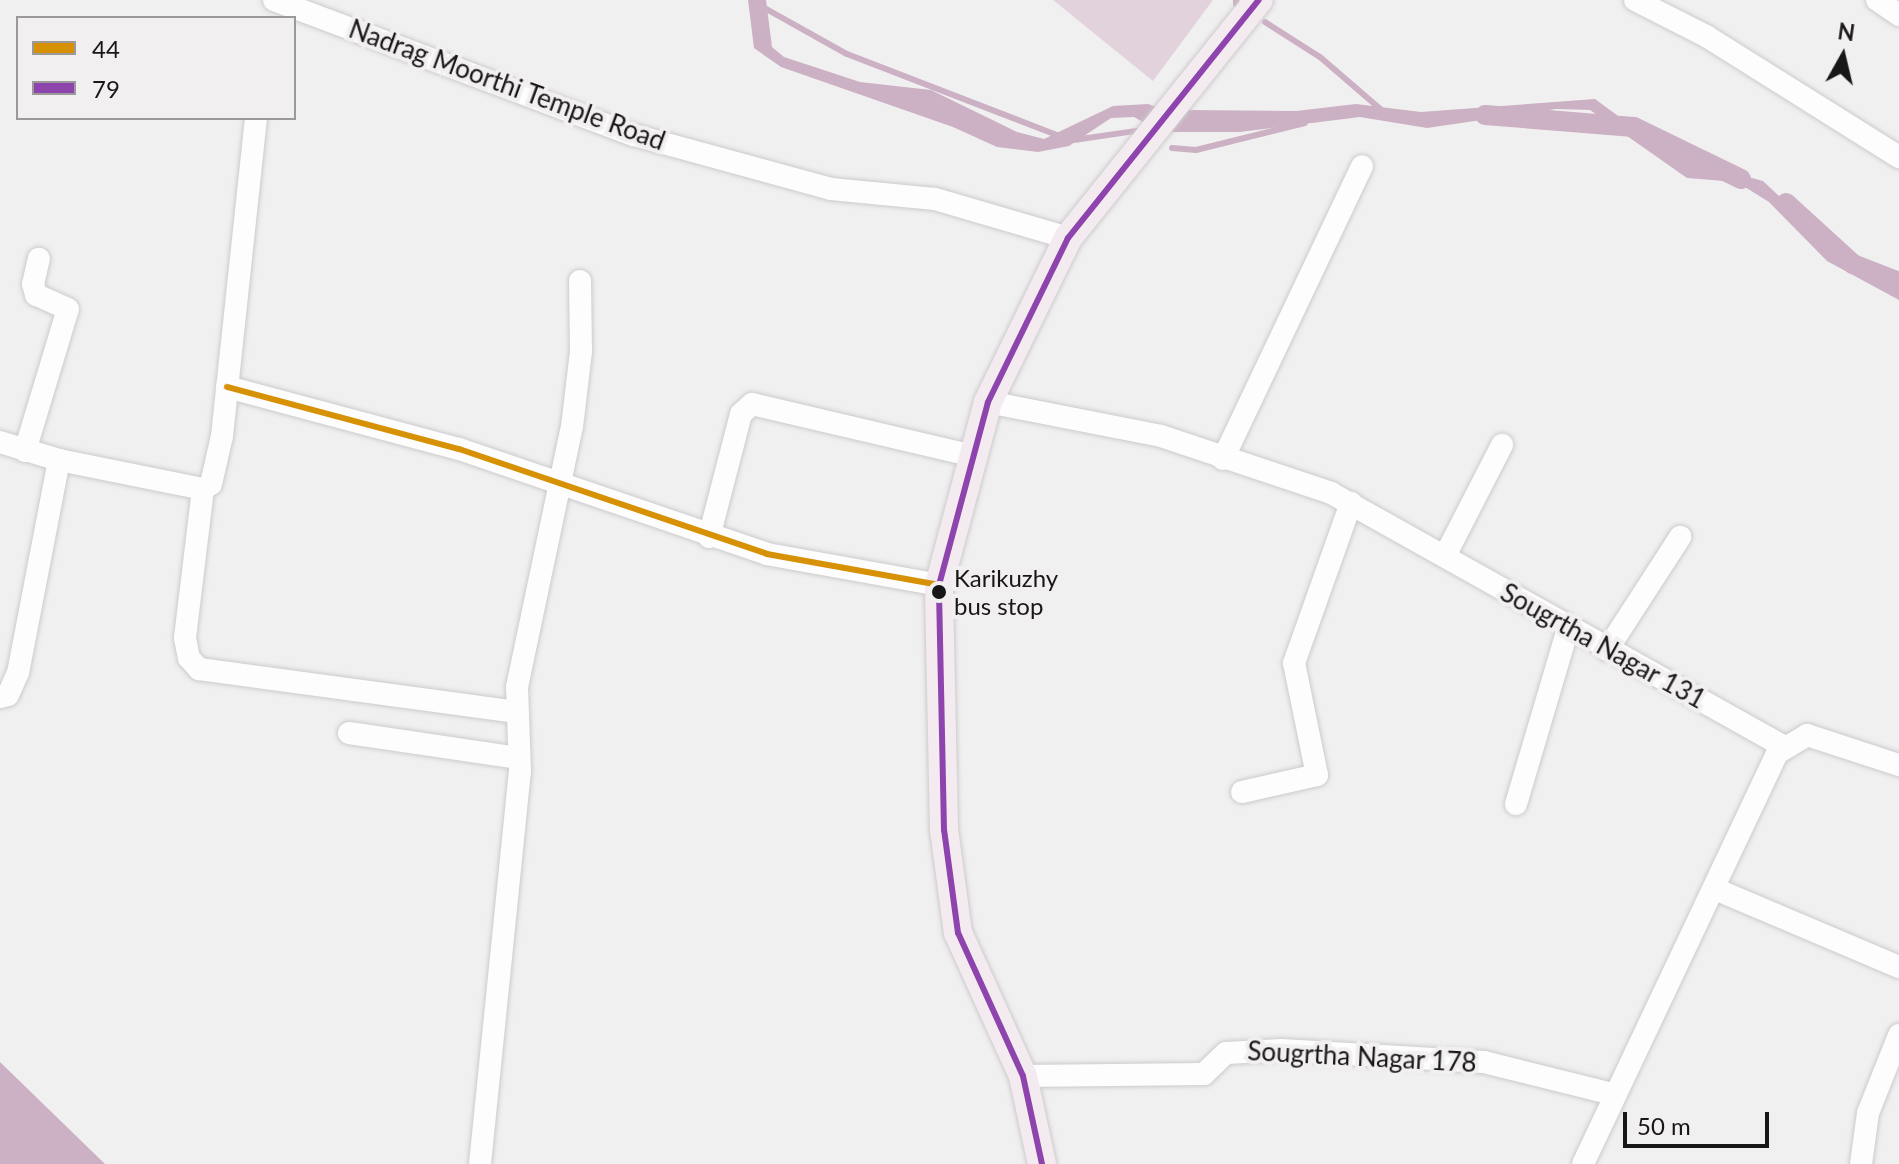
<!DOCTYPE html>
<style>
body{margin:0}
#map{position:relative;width:1899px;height:1164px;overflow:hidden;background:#f1f0f1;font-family:Lato,sans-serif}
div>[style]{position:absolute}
.green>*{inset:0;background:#e1d2dc}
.water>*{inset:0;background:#ccb0c3}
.stream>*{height:6px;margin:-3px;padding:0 3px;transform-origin:3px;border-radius:3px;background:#ccb0c3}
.canal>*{height:20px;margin:-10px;padding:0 10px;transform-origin:10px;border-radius:10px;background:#ccb0c3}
.roads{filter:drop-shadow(0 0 2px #cccbcc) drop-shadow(0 0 2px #cccbcc)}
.minor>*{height:22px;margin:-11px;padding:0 11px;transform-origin:11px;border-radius:11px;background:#fdfdfd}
.major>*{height:28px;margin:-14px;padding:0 14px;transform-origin:14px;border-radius:14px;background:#f4ebf1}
.bus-1>*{height:6px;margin:-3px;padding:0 3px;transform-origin:3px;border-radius:3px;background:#d69104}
.bus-2>*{height:6px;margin:-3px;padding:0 3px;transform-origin:3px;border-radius:3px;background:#8e44ad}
.dots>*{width:22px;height:22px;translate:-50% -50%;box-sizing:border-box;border:4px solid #f2eff1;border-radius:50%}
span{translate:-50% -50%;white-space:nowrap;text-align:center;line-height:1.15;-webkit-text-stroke:8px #f2eff1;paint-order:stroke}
.bus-label{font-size:24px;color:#181718}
.left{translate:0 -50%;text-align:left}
.street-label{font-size:26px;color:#181718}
.legend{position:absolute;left:16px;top:16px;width:280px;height:104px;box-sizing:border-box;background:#f2eff1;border:2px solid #9b999a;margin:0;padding:10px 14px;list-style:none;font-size:24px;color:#181718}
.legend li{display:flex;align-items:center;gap:16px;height:40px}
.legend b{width:40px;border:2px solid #9b999a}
.north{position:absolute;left:1803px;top:16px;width:80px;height:80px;-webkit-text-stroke:6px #f2eff1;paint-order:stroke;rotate:8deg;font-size:22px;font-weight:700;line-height:32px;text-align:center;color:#181718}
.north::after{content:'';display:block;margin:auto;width:28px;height:36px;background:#181718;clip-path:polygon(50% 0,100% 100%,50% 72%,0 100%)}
.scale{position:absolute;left:1623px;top:1112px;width:146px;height:36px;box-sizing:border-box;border:4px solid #181718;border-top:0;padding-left:10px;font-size:24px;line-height:28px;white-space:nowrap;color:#181718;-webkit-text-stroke:6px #f2eff1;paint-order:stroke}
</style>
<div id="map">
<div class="green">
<i style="clip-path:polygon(1053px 0,1213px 0,1153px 81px)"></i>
</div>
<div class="water">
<i style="clip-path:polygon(748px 0,766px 0,772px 47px,784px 57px,860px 82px,931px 90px,1017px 132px,1044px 139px,1113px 106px,1148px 104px,1162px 109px,1150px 126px,1134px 117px,1111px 118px,1069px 146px,1038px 152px,997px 147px,953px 127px,781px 67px,754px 48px)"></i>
<i style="clip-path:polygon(1595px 99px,1674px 157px,1763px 181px,1830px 244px,1899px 285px,1899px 300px,1827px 261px,1769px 202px,1737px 182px,1687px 178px,1590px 110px,1556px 109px,1427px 128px,1360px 117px,1240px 132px,1165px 132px,1183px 110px,1296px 111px,1356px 104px,1421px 112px)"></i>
<i style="clip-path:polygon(0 1062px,105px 1164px,0 1164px)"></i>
</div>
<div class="stream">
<i style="left:760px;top:0;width:6px;rotate:81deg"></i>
<i style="left:761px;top:6px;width:98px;rotate:29.2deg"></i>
<i style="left:847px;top:54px;width:227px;rotate:21.1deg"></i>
<i style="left:1236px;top:0;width:4px;rotate:90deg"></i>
<i style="left:1265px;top:22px;width:65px;rotate:32.5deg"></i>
<i style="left:1320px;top:57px;width:87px;rotate:40.8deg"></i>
<i style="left:1074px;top:140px;width:63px;rotate:-8.3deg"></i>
<i style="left:1172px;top:148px;width:24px;rotate:5deg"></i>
<i style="left:1196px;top:150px;width:112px;rotate:-13.9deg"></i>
</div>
<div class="canal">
<i style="left:1485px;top:115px;width:149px;rotate:4.6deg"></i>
<i style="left:1634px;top:127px;width:119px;rotate:25.9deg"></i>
<i style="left:1786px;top:203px;width:91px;rotate:42.3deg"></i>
<i style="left:1853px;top:264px;width:49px;rotate:21.4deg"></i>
</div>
<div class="roads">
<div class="minor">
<i style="left:274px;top:0;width:384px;rotate:20.6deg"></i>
<i style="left:634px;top:135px;width:204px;rotate:15.3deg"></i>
<i style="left:831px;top:189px;width:104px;rotate:5.5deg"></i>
<i style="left:935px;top:199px;width:139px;rotate:16.3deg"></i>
<i style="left:1635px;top:0;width:80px;rotate:26.9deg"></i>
<i style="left:1706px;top:36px;width:228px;rotate:32.1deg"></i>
<i style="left:1877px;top:0;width:27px;rotate:34deg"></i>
<i style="left:227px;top:387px;width:240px;rotate:15deg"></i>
<i style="left:459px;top:449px;width:325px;rotate:18.8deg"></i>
<i style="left:767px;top:554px;width:175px;rotate:10.2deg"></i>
<i style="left:988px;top:402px;width:176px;rotate:11.1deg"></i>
<i style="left:1161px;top:436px;width:179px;rotate:18.5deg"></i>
<i style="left:1331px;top:493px;width:516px;rotate:29.25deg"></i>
<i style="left:1781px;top:745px;width:463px;rotate:115.3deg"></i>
<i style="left:0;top:442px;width:62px;rotate:17deg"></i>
<i style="left:59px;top:460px;width:147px;rotate:11.4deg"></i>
<i style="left:203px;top:489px;width:9px;rotate:-32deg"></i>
<i style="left:211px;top:484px;width:49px;rotate:-77.1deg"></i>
<i style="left:222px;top:436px;width:320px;rotate:-83.9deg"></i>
<i style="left:25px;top:451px;width:148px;rotate:-73.2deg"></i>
<i style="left:68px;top:309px;width:35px;rotate:-156deg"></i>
<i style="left:36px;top:295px;width:11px;rotate:-105deg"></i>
<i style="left:33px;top:284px;width:26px;rotate:-77deg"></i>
<i style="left:1223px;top:459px;width:324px;rotate:-64.6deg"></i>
<i style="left:203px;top:489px;width:150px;rotate:96.9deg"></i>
<i style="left:185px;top:638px;width:20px;rotate:79deg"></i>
<i style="left:189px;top:658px;width:15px;rotate:48deg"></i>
<i style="left:199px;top:669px;width:319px;rotate:7.7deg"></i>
<i style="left:709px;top:537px;width:127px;rotate:-75.4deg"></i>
<i style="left:741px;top:414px;width:15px;rotate:-42deg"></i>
<i style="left:752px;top:404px;width:227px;rotate:13.2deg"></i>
<i style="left:1445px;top:556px;width:125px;rotate:-62.8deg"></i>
<i style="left:1607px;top:650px;width:135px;rotate:-57.1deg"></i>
<i style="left:0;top:697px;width:8px;rotate:-14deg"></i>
<i style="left:8px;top:695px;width:24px;rotate:-66deg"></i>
<i style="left:18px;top:673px;width:217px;rotate:-79.1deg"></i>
<i style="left:349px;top:733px;width:172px;rotate:8.4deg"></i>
<i style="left:1781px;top:745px;width:7px;rotate:106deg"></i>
<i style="left:1779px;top:752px;width:33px;rotate:-31deg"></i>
<i style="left:1807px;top:735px;width:97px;rotate:18.1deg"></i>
<i style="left:1242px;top:792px;width:77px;rotate:-12.8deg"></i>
<i style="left:1317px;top:775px;width:114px;rotate:-101.6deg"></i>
<i style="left:1294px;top:663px;width:170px;rotate:-70.4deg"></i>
<i style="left:1516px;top:804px;width:184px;rotate:-73.5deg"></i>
<i style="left:1715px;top:889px;width:200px;rotate:23deg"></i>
<i style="left:1023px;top:1076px;width:181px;rotate:-0.6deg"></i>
<i style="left:1204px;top:1074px;width:30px;rotate:-44deg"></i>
<i style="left:1226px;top:1053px;width:56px;rotate:-3.1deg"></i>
<i style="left:1282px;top:1050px;width:202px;rotate:3.4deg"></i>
<i style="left:1484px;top:1062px;width:132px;rotate:14deg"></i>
<i style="left:480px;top:1164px;width:394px;rotate:-84.2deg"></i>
<i style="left:520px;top:772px;width:85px;rotate:-92deg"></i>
<i style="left:517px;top:687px;width:266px;rotate:-78.1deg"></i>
<i style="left:572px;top:427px;width:77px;rotate:-83.2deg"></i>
<i style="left:581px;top:351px;width:70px;rotate:-90.8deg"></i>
<i style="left:1861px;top:1164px;width:51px;rotate:-82.2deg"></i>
<i style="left:1868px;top:1113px;width:84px;rotate:-68.3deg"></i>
</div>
<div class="major">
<i style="left:1042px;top:1164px;width:90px;rotate:-102.2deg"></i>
<i style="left:1023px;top:1076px;width:157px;rotate:-114.4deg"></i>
<i style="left:958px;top:933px;width:104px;rotate:-97.7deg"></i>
<i style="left:944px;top:830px;width:245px;rotate:-91.2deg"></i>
<i style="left:939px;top:585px;width:189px;rotate:-75deg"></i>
<i style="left:988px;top:402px;width:182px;rotate:-64deg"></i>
<i style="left:1068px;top:238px;width:305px;rotate:-51.3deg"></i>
</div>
</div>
<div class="bus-1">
<i style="left:227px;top:387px;width:240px;rotate:15deg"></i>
<i style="left:459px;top:449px;width:325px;rotate:18.8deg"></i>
<i style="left:767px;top:554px;width:175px;rotate:10.2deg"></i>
</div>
<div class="bus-2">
<i style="left:1042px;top:1164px;width:90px;rotate:-102.2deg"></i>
<i style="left:1023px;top:1076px;width:157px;rotate:-114.4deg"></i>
<i style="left:958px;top:933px;width:104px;rotate:-97.7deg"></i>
<i style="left:944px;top:830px;width:245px;rotate:-91.2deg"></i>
<i style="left:939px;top:585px;width:189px;rotate:-75deg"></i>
<i style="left:988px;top:402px;width:182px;rotate:-64deg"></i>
<i style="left:1068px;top:238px;width:305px;rotate:-51.3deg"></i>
</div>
<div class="dots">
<i style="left:939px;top:592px;background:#181718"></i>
</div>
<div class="bus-label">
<span class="left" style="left:954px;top:592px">Karikuzhy<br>bus stop</span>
</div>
<div class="street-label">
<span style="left:507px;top:85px;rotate:20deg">Nadrag Moorthi Temple Road</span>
<span style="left:1603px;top:646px;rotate:29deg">Sougrtha Nagar 131</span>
<span style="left:1362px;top:1057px;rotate:3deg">Sougrtha Nagar 178</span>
</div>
<ul class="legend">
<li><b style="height:10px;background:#d69104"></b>44</li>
<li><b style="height:10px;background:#8e44ad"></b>79</li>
</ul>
<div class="north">N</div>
<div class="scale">50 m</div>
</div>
